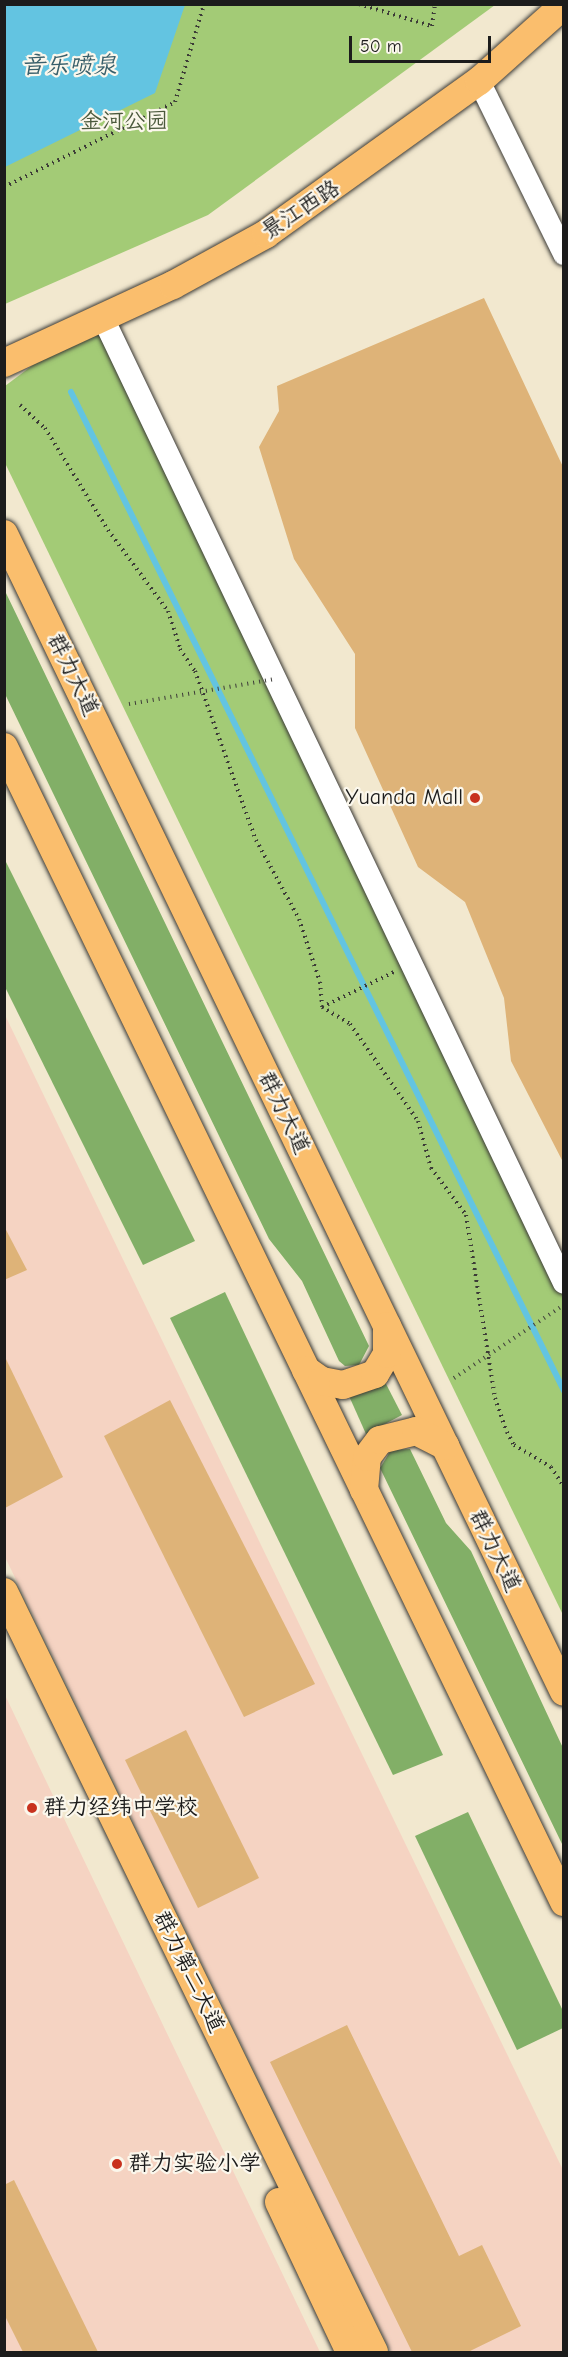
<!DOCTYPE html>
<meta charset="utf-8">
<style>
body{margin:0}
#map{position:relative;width:568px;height:2357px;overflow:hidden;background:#f2e8cf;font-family:"Comic Neue","LXGW WenKai TC",sans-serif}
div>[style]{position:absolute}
.built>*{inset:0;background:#f5d3c2}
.green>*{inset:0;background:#a3cb76}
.forest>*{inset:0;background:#82af67}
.water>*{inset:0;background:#63c4e1}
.stream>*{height:6px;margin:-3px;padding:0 3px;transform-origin:3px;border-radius:3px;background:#63c4e1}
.building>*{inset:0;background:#deb378}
.path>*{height:4px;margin-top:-2px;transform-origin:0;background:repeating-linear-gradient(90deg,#3c3b37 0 1.5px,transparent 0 6px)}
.roads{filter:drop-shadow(0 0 2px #3c3b37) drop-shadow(0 0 2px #3c3b37)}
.minor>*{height:22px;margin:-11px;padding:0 11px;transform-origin:11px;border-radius:11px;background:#fff}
.major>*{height:28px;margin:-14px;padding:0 14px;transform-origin:14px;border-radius:14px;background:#fabe6d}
.path-bridge>*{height:4px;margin-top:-2px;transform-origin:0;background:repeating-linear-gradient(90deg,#3c3b37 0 1.5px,transparent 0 6px)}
.dots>*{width:16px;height:16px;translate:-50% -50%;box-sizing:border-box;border:3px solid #fbf7ec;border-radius:50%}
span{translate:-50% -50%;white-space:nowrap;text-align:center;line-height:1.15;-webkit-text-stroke:4.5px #fbf7ec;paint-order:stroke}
.park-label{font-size:22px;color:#4b593c}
.street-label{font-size:22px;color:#1c1c1c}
.poi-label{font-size:22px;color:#1c1c1c}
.right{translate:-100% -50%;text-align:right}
.left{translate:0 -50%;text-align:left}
.water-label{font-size:24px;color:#385f6b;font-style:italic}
.frame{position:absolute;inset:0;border:6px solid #1c1c1c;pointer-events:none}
.scale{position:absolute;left:349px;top:36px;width:142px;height:27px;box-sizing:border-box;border:3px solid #1c1c1c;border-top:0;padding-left:8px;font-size:18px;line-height:21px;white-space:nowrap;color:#1c1c1c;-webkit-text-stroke:4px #fbf7ec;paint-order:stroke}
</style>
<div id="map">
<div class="built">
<i style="clip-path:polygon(4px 1013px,563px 2170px,563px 2352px,391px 2352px,5px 1557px)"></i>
<i style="clip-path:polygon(4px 1693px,114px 1923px,320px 2352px,5px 2352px)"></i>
</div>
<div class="green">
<i style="clip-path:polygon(5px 5px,495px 5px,208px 215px,5px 304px)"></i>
<i style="clip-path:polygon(101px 330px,563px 1296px,563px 1615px,5px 463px,5px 386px,37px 362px)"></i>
</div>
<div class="forest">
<i style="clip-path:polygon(5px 591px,369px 1346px,359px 1365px,345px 1366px,339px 1361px,302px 1281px,269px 1239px,5px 694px)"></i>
<i style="clip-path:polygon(4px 858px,195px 1241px,143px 1265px,5px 987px)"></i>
<i style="clip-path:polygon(225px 1292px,443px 1755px,393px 1775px,170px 1318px)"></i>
<i style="clip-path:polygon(384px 1380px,402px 1415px,366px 1434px,349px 1396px)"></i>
<i style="clip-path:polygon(410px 1449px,446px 1523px,471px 1551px,563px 1748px,563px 1846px,380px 1468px,391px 1450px)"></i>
<i style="clip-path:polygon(468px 1812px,563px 2011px,563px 2028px,517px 2050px,415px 1836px)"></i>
</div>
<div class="water">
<i style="clip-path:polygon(5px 4px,185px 4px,185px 5px,155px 93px,5px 167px)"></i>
</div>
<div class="stream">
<i style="left:71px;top:392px;width:1114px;rotate:63.73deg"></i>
</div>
<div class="building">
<i style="clip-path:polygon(484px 298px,564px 469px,564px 1164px,511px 1061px,504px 998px,465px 902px,418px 867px,355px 728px,355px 654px,294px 559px,259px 447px,279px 411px,277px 386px)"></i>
<i style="clip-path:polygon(4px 1226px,27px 1270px,4px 1280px)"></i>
<i style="clip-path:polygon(5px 1357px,63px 1477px,5px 1508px)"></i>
<i style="clip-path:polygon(170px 1400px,315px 1684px,244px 1717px,104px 1436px)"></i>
<i style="clip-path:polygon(186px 1730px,259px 1878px,198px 1908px,125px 1760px)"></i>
<i style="clip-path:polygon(347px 2025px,459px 2256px,482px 2245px,521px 2326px,468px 2352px,412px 2352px,270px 2062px)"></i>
<i style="clip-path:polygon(14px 2180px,98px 2352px,23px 2352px,4px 2314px,4px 2185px)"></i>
</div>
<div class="path">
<i style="left:359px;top:4px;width:76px;rotate:16.8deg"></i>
<i style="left:432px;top:26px;width:22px;rotate:-82deg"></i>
<i style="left:4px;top:187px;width:191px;rotate:-26.4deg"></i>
<i style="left:175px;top:102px;width:102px;rotate:-73.5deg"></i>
<i style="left:20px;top:405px;width:34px;rotate:43deg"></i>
<i style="left:45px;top:428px;width:120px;rotate:58.3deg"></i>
<i style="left:108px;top:530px;width:101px;rotate:53.5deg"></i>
<i style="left:168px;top:611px;width:40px;rotate:72deg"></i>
<i style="left:180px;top:649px;width:27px;rotate:56deg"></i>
<i style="left:195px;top:671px;width:180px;rotate:70.2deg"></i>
<i style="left:256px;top:840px;width:90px;rotate:61.4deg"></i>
<i style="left:299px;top:919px;width:66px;rotate:71.6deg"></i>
<i style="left:320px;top:982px;width:25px;rotate:85deg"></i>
<i style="left:322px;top:1007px;width:33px;rotate:31deg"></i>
<i style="left:350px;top:1024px;width:118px;rotate:55deg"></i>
<i style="left:418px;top:1121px;width:49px;rotate:74.5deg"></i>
<i style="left:431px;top:1168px;width:59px;rotate:53.3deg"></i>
<i style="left:466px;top:1215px;width:185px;rotate:81deg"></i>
<i style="left:495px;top:1398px;width:36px;rotate:71deg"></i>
<i style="left:507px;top:1432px;width:15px;rotate:62deg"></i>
<i style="left:514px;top:1445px;width:43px;rotate:30.7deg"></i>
<i style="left:551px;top:1467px;width:24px;rotate:57deg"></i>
<i style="left:322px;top:1007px;width:80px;rotate:-25.9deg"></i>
</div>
<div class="roads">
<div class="minor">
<i style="left:479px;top:81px;width:193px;rotate:63.8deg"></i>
<i style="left:103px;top:318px;width:1069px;rotate:64.47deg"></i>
</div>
<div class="major">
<i style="left:4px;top:363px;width:186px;rotate:-24.8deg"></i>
<i style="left:173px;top:285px;width:106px;rotate:-28.7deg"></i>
<i style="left:266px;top:234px;width:262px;rotate:-35.7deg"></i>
<i style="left:479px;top:81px;width:114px;rotate:-41.8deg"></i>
<i style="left:4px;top:534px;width:1286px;rotate:64.19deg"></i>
<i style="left:4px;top:747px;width:1284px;rotate:64.13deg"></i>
<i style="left:306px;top:1370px;width:19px;rotate:35deg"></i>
<i style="left:322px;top:1381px;width:21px;rotate:11deg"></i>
<i style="left:343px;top:1385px;width:34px;rotate:-19deg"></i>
<i style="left:375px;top:1374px;width:23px;rotate:-59deg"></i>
<i style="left:387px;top:1354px;width:28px;rotate:-90deg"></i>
<i style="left:364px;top:1490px;width:33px;rotate:-85deg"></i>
<i style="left:367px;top:1457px;width:21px;rotate:-53deg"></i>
<i style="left:380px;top:1440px;width:37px;rotate:-14deg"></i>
<i style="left:416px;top:1431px;width:33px;rotate:27deg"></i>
<i style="left:4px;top:1592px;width:845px;rotate:64.04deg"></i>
<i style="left:279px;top:2202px;width:166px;rotate:64.7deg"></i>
</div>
</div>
<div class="path-bridge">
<i style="left:129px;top:704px;width:148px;rotate:-9.7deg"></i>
<i style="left:454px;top:1378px;width:132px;rotate:-33.6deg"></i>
</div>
<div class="dots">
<i style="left:475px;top:798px;background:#c8321e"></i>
<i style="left:32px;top:1808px;background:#c8321e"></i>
<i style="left:117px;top:2164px;background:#c8321e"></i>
</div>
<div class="park-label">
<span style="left:124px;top:122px">金河公园</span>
</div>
<div class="street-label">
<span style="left:301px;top:210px;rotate:-33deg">景江西路</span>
<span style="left:73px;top:675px;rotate:64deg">群力大道</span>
<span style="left:284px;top:1113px;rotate:64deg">群力大道</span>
<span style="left:495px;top:1551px;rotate:64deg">群力大道</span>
<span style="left:189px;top:1972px;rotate:64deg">群力第二大道</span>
</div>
<div class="poi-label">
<span class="right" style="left:463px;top:798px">Yuanda Mall</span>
<span class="left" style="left:44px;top:1808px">群力经纬中学校</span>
<span class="left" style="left:129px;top:2164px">群力实验小学</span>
</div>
<div class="water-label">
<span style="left:69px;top:66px">音乐喷泉</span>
</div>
<div class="frame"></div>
<div class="scale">50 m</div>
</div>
